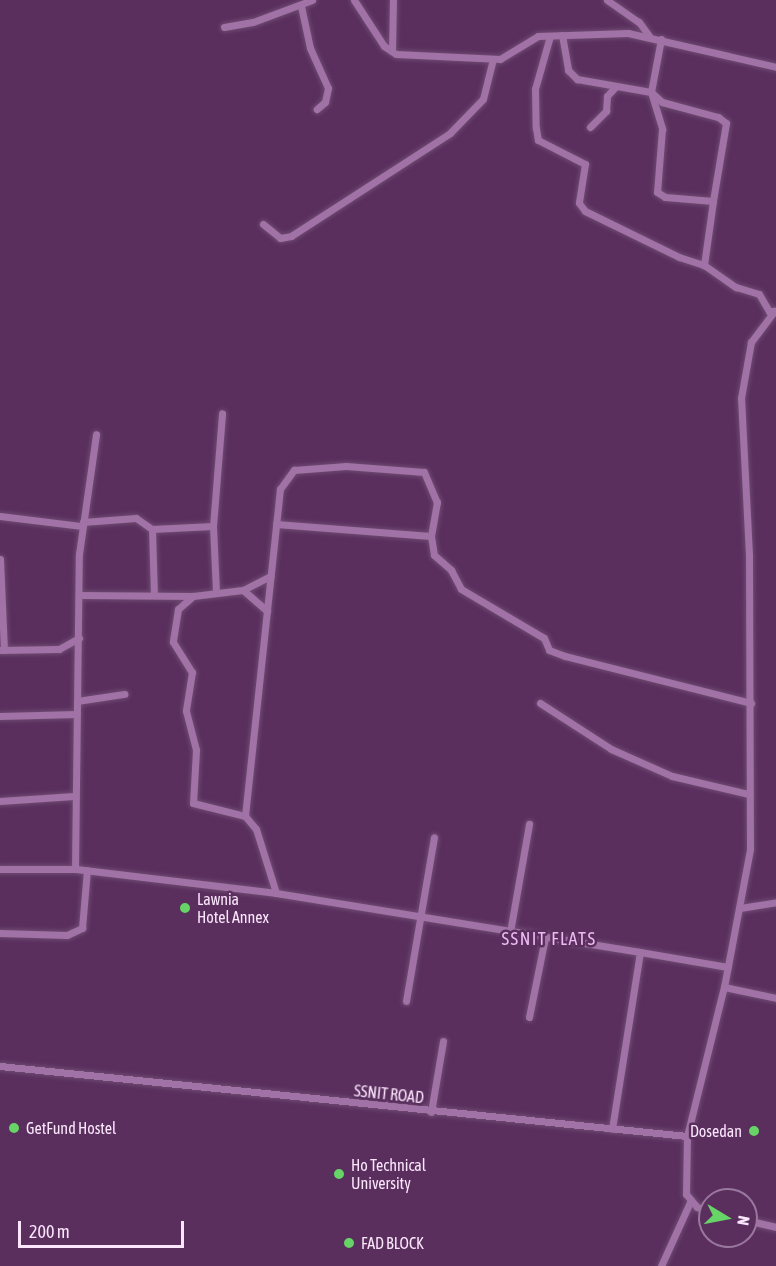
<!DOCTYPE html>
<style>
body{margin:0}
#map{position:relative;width:776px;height:1266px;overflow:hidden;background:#5a2f5e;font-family:"Asap Condensed",sans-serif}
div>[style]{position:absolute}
.roads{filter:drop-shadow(0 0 2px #6f4b72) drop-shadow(0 0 2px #6f4b72)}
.minor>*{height:7px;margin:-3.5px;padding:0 3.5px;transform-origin:3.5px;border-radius:3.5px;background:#a072a5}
.dots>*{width:16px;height:16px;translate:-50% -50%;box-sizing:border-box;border:3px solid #5a2f5e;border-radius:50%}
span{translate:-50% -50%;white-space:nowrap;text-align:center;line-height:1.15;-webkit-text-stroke:5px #5a2f5e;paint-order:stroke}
.poi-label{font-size:16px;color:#fbe6fc}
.left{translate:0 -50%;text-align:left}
.right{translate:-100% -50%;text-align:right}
.street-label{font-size:16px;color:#fbe6fc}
.neighbourhood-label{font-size:18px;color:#edbbf2;letter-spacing:1.5px}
.north{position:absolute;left:698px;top:1188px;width:60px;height:60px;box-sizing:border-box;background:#5a2f5e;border:2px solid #9a789d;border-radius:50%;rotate:100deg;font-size:16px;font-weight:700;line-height:24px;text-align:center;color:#fbe6fc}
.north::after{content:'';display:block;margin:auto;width:21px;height:27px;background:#66d467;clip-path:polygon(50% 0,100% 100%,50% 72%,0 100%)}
.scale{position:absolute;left:18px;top:1221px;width:166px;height:27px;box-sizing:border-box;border:3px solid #fbe6fc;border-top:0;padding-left:8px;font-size:18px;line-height:21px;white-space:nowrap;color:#fbe6fc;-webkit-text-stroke:4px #5a2f5e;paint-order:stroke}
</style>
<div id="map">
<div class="roads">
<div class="minor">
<i style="left:354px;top:0;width:55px;rotate:56.9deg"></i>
<i style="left:384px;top:46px;width:14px;rotate:34deg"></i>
<i style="left:396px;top:54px;width:104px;rotate:2.8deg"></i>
<i style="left:500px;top:59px;width:44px;rotate:-31.2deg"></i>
<i style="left:538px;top:36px;width:90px;rotate:-1.9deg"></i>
<i style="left:628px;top:33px;width:152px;rotate:12.9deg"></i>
<i style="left:607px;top:0;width:39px;rotate:35deg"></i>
<i style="left:639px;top:22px;width:17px;rotate:54deg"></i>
<i style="left:301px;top:6px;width:43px;rotate:77.9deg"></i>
<i style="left:310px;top:48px;width:44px;rotate:65.8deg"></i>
<i style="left:328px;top:88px;width:14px;rotate:102deg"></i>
<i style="left:325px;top:102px;width:11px;rotate:139deg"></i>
<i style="left:224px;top:27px;width:29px;rotate:-10deg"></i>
<i style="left:253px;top:22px;width:63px;rotate:-20.4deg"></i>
<i style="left:562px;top:35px;width:36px;rotate:80deg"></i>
<i style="left:568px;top:70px;width:13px;rotate:45deg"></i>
<i style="left:577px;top:79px;width:75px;rotate:10deg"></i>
<i style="left:651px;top:92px;width:15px;rotate:42deg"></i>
<i style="left:662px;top:102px;width:58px;rotate:15deg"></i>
<i style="left:718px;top:117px;width:10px;rotate:37deg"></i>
<i style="left:726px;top:123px;width:79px;rotate:99.5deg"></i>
<i style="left:550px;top:36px;width:55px;rotate:105.8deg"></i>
<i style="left:535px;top:89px;width:39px;rotate:89deg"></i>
<i style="left:536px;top:128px;width:12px;rotate:81deg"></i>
<i style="left:538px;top:140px;width:53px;rotate:27.1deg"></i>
<i style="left:585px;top:164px;width:39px;rotate:99deg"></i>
<i style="left:579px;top:203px;width:10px;rotate:53deg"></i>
<i style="left:585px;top:211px;width:105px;rotate:26.1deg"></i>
<i style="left:679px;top:257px;width:26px;rotate:18deg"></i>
<i style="left:661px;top:39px;width:54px;rotate:100.7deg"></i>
<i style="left:651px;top:92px;width:39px;rotate:73deg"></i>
<i style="left:662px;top:129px;width:63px;rotate:94.5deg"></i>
<i style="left:657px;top:192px;width:9px;rotate:32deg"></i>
<i style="left:665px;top:197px;width:48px;rotate:4.8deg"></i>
<i style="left:713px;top:201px;width:65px;rotate:98deg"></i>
<i style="left:704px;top:265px;width:39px;rotate:35deg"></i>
<i style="left:736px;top:287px;width:24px;rotate:17deg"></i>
<i style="left:759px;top:294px;width:20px;rotate:60deg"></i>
<i style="left:769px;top:311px;width:7px"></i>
<i style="left:392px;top:51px;width:51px;rotate:-88.9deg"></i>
<i style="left:590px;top:127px;width:23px;rotate:-45deg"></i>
<i style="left:606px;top:111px;width:15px;rotate:-86deg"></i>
<i style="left:607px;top:96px;width:12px;rotate:-48deg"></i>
<i style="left:263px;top:224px;width:22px;rotate:39deg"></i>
<i style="left:280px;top:238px;width:11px;rotate:-10deg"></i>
<i style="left:291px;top:236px;width:189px;rotate:-32.9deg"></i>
<i style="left:450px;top:133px;width:47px;rotate:-45.9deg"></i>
<i style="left:483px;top:99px;width:41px;rotate:-76deg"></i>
<i style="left:0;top:516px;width:83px;rotate:7deg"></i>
<i style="left:83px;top:522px;width:53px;rotate:-4.3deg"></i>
<i style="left:136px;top:518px;width:19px;rotate:35deg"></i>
<i style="left:152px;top:529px;width:66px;rotate:88.3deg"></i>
<i style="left:276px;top:524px;width:155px;rotate:4.4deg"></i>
<i style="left:152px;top:529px;width:61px;rotate:-2.8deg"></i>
<i style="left:0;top:559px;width:91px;rotate:87.5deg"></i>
<i style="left:243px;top:590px;width:31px;rotate:-27deg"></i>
<i style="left:216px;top:592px;width:66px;rotate:-92.6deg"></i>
<i style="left:213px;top:526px;width:113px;rotate:-85.4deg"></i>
<i style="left:80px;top:595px;width:113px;rotate:0.5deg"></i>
<i style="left:193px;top:596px;width:50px;rotate:-6.8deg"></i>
<i style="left:243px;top:590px;width:32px;rotate:41deg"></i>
<i style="left:193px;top:596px;width:20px;rotate:139deg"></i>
<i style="left:178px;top:609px;width:33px;rotate:99deg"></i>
<i style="left:173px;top:642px;width:36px;rotate:58deg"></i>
<i style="left:192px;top:672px;width:39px;rotate:99deg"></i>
<i style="left:186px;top:711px;width:40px;rotate:75.6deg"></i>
<i style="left:196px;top:750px;width:53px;rotate:93.2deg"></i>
<i style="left:193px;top:803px;width:54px;rotate:14deg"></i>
<i style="left:245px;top:816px;width:17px;rotate:50deg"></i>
<i style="left:256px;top:829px;width:67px;rotate:72.6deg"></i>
<i style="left:0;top:650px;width:59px;rotate:-1deg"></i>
<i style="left:59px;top:649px;width:23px;rotate:-29deg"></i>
<i style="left:77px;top:701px;width:48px;rotate:-8.5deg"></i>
<i style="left:540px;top:703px;width:85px;rotate:32.9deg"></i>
<i style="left:611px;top:749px;width:67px;rotate:23.9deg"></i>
<i style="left:672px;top:776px;width:79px;rotate:13.2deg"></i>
<i style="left:0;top:716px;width:77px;rotate:-1.5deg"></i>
<i style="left:0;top:801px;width:74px;rotate:-3.9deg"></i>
<i style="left:245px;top:816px;width:329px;rotate:-83.9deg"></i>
<i style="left:280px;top:489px;width:24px;rotate:-54deg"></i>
<i style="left:294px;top:470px;width:52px;rotate:-4.4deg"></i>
<i style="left:346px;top:466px;width:78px;rotate:4.4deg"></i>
<i style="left:424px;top:472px;width:33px;rotate:67deg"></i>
<i style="left:437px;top:502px;width:35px;rotate:100deg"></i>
<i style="left:431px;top:536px;width:19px;rotate:81deg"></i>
<i style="left:434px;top:555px;width:23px;rotate:41deg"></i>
<i style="left:451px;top:570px;width:21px;rotate:62deg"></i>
<i style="left:461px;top:589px;width:96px;rotate:30.6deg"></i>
<i style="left:544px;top:638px;width:13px;rotate:67deg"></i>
<i style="left:549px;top:650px;width:17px;rotate:21deg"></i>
<i style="left:565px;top:656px;width:192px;rotate:14.2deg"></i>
<i style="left:0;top:869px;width:75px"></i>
<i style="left:75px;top:869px;width:202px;rotate:6.8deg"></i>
<i style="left:276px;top:893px;width:369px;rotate:9.2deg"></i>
<i style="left:640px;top:952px;width:179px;rotate:99deg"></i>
<i style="left:75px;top:869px;width:315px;rotate:-89.3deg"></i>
<i style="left:79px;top:554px;width:121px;rotate:-81.9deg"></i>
<i style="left:740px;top:908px;width:36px;rotate:-9deg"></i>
<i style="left:510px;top:932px;width:110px;rotate:-80deg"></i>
<i style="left:0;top:933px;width:67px;rotate:1.7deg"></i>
<i style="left:67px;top:935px;width:17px;rotate:-25deg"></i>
<i style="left:82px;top:928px;width:58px;rotate:-85.1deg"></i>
<i style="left:640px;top:952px;width:89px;rotate:9.7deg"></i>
<i style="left:724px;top:987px;width:53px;rotate:11.9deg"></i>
<i style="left:406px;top:1001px;width:166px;rotate:-80.3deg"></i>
<i style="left:529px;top:1017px;width:81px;rotate:-78.6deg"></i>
<i style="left:0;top:1066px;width:691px;rotate:5.82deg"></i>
<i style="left:687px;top:1136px;width:58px;rotate:91deg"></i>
<i style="left:686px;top:1194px;width:17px;rotate:50deg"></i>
<i style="left:697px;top:1207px;width:14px;rotate:17deg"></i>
<i style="left:431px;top:1112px;width:72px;rotate:-80.4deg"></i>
<i style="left:687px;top:1136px;width:154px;rotate:-76.1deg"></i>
<i style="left:724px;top:987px;width:140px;rotate:-79.3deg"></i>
<i style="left:750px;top:849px;width:294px;rotate:-90.2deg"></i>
<i style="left:749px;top:555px;width:157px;rotate:-92.9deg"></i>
<i style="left:741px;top:398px;width:57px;rotate:-79.9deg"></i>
<i style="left:751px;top:342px;width:39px;rotate:-53deg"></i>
<i style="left:746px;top:1220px;width:31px;rotate:13deg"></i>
<i style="left:661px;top:1266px;width:70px;rotate:-65.6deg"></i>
</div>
</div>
<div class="dots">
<i style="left:185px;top:908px;background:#66d467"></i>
<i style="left:14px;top:1128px;background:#66d467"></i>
<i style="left:754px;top:1131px;background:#66d467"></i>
<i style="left:339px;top:1174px;background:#66d467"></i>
<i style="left:349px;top:1243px;background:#66d467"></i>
</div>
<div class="poi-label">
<span class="left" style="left:197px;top:908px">Lawnia<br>Hotel Annex</span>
<span class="left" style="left:26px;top:1128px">GetFund Hostel</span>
<span class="right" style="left:742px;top:1131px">Dosedan</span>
<span class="left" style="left:351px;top:1174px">Ho Technical<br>University</span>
<span class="left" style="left:361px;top:1243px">FAD BLOCK</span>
</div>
<div class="street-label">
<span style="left:389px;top:1094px;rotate:6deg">SSNIT ROAD</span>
</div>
<div class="neighbourhood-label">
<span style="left:549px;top:939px">SSNIT FLATS</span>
</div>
<div class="north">N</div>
<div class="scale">200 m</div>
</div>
